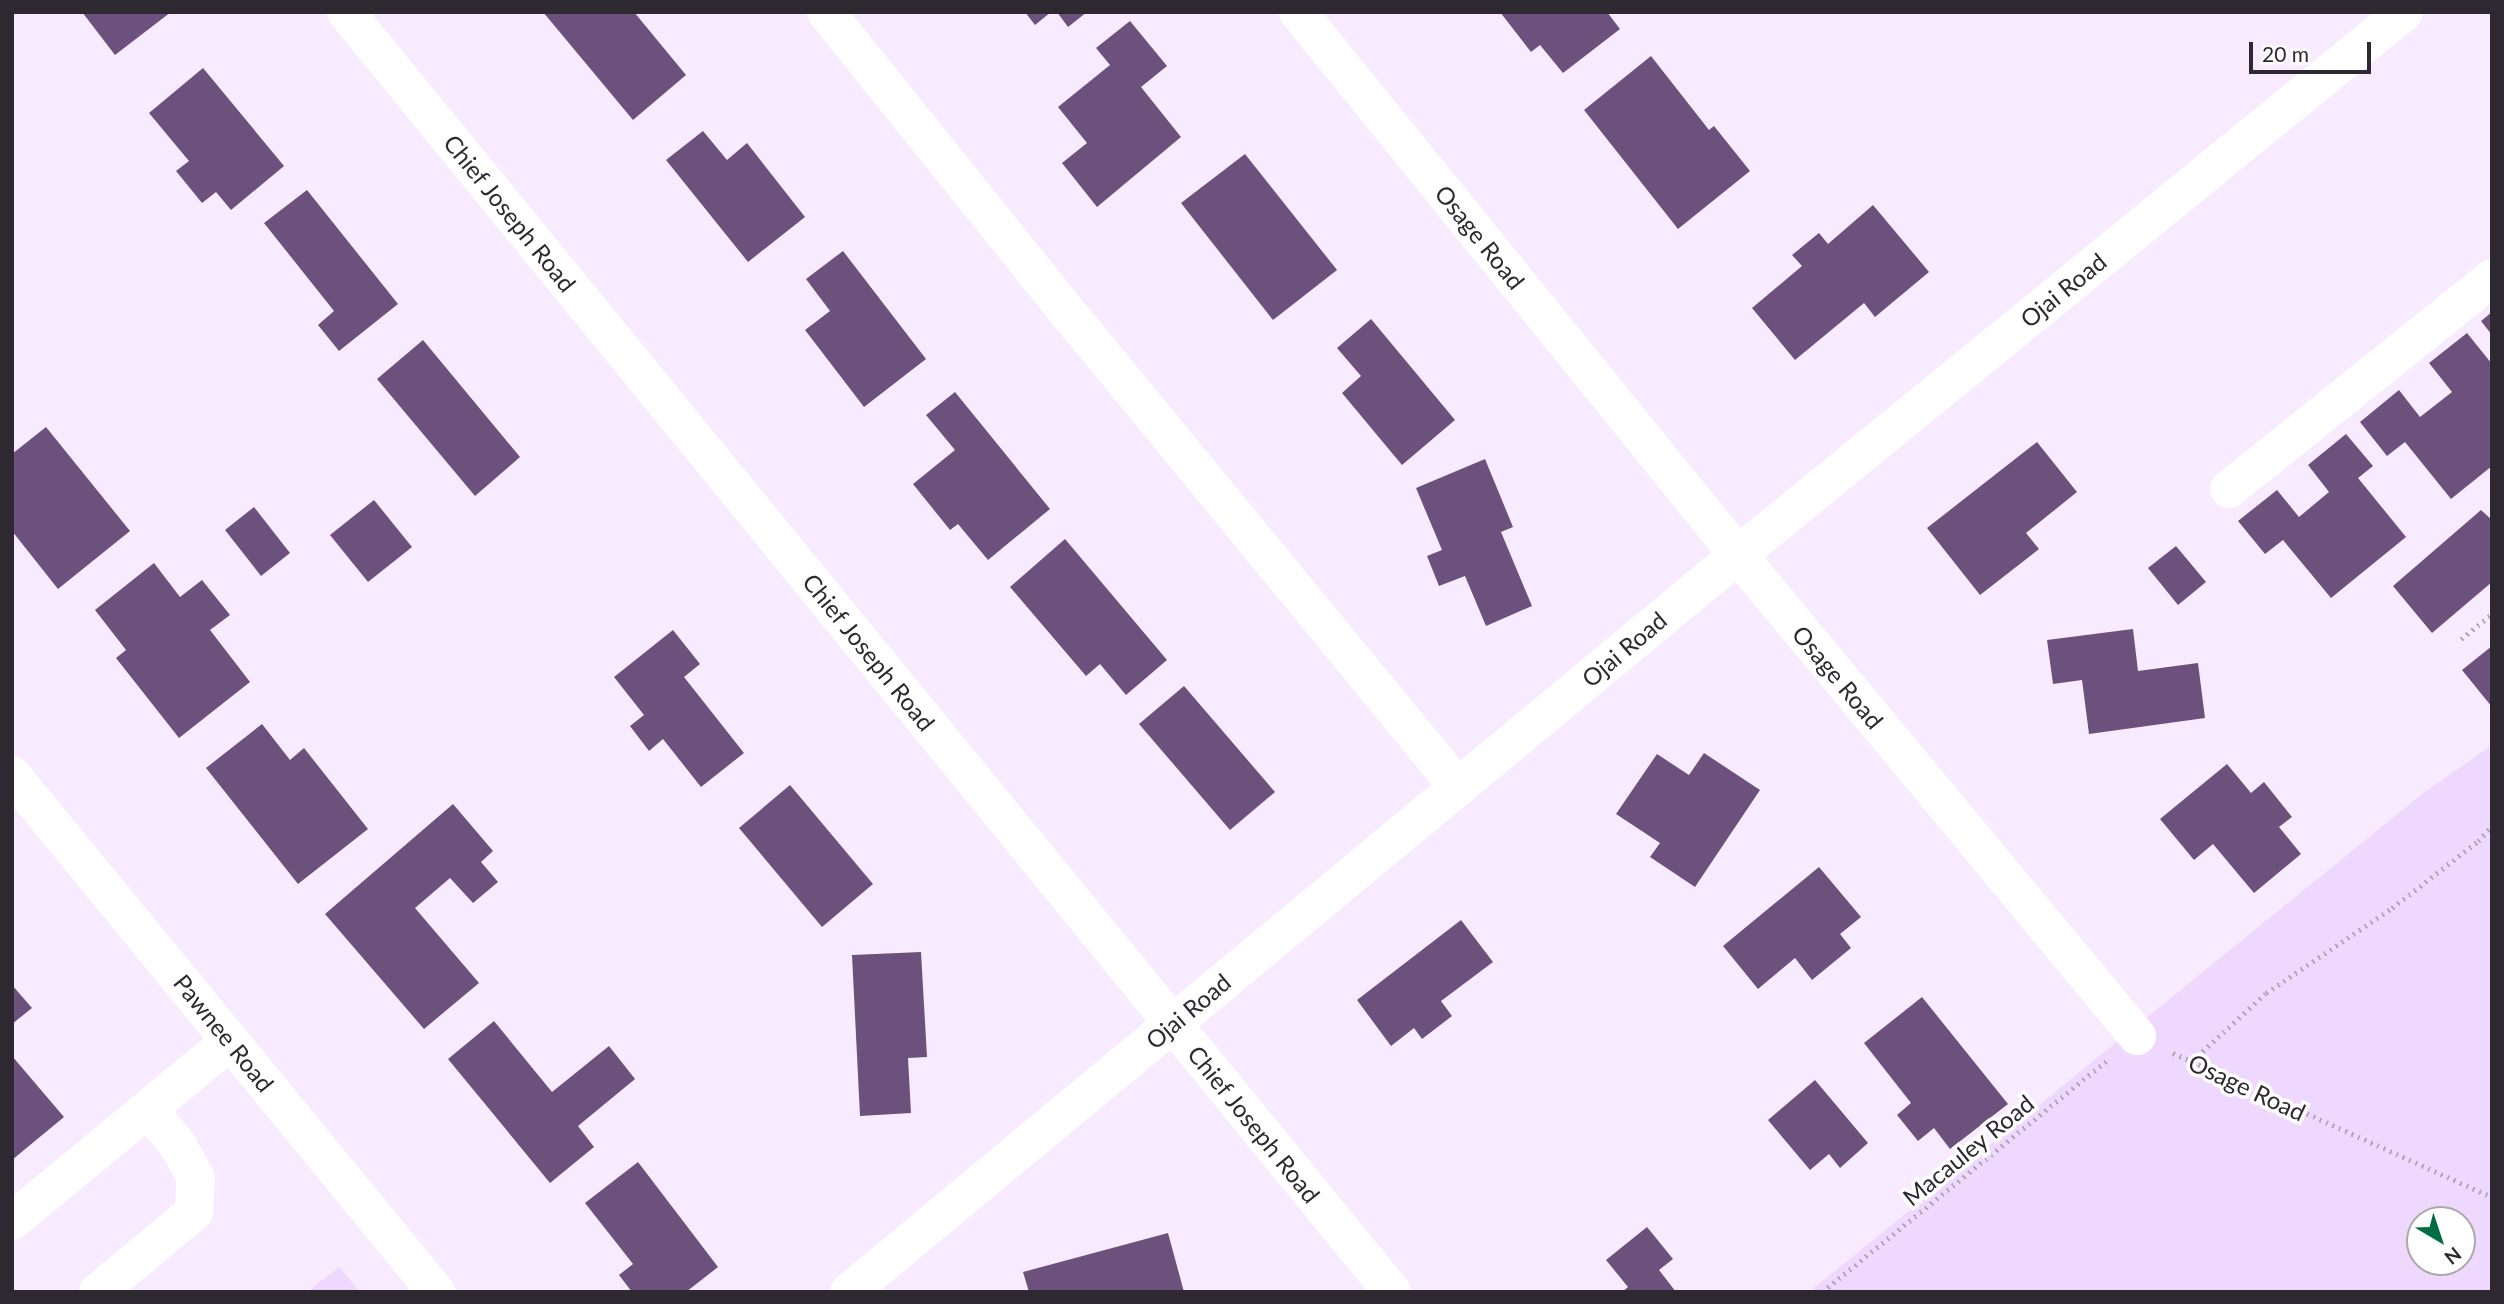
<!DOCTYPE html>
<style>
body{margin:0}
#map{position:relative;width:2504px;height:1304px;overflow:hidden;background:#f8ebff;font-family:Lato,sans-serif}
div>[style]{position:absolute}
.green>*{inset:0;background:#efd8fd}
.building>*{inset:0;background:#6d517d}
.path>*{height:4.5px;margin-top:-2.25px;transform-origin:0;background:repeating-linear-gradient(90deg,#b3a8b8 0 2px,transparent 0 7px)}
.minor>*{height:38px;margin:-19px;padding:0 19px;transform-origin:19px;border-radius:19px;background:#fff}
span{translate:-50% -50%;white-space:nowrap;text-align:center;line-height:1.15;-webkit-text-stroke:7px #fff;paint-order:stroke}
.street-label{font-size:24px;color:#2e2930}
.frame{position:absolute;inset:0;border:14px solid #2e2930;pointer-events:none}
.north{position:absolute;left:2406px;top:1206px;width:70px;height:70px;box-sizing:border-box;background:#fff;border:2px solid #aba9ac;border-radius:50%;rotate:141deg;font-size:19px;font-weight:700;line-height:28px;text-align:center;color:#2e2930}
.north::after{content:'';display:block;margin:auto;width:24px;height:32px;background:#006c44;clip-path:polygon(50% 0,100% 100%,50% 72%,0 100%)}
.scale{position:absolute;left:2249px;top:42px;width:122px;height:32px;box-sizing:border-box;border:4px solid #2e2930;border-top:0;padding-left:9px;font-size:21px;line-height:24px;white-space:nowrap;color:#2e2930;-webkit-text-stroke:5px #fff;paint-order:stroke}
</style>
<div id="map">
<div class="green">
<i style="clip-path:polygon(evenodd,2492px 745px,2492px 1292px,1809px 1292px,2422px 794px,2492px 745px,2420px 1220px,2462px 1220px,2462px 1262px,2420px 1262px,2420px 1220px)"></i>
<i style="clip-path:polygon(339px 1267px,360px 1292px,307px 1292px)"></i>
</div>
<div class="building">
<i style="clip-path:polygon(82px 12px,171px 12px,115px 55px)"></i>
<i style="clip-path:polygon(543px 12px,634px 12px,686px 75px,633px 120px)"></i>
<i style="clip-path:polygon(1025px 12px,1051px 12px,1035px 25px)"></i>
<i style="clip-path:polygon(1057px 12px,1087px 12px,1068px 27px)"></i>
<i style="clip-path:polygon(1500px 12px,1607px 12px,1620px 29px,1563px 73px,1540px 45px,1531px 52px)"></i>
<i style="clip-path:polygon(1130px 21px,1167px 66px,1141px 87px,1181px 137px,1097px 207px,1062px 163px,1087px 143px,1058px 107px,1110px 65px,1096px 48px)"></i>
<i style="clip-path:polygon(1651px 56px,1709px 130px,1714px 126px,1750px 171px,1678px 229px,1584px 110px)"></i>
<i style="clip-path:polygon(203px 68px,284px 166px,231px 210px,216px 192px,202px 203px,176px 171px,189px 161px,149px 113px)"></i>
<i style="clip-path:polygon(703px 131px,727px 160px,747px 143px,805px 217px,748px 262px,666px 160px)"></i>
<i style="clip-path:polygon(1245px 154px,1337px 270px,1273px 320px,1181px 203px)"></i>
<i style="clip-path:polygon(307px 190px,398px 304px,339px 351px,318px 325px,334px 311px,264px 223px)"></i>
<i style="clip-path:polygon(1873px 205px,1929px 272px,1875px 317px,1864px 303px,1795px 360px,1752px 308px,1802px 266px,1792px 255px,1819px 233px,1828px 244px)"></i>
<i style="clip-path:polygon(843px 251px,926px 359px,864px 407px,805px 330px,830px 311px,806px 279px)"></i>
<i style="clip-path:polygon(2492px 312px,2492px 335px,2481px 321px)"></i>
<i style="clip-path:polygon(1371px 319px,1455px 420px,1402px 465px,1342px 393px,1361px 376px,1337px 348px)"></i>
<i style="clip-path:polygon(2467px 333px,2492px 364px,2492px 466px,2451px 499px,2405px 442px,2387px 456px,2360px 422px,2399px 390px,2420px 417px,2452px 392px,2429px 363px)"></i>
<i style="clip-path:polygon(423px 340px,520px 457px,475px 496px,377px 379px)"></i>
<i style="clip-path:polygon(955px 392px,1050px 509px,988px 560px,958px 524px,950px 530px,913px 484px,955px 450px,926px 415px)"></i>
<i style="clip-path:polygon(46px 427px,130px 531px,58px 589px,12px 531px,12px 454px)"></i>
<i style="clip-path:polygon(2346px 434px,2373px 466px,2358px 478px,2406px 537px,2331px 598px,2283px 540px,2265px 554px,2238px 521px,2277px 490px,2299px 517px,2329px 492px,2308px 465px)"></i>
<i style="clip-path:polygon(2037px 442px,2077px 492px,2026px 533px,2039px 549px,1980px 595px,1927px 528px)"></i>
<i style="clip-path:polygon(1485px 459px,1513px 527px,1501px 532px,1532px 606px,1486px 626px,1465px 576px,1439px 586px,1427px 556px,1442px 550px,1416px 488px)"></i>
<i style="clip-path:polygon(374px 500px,412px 547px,368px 582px,330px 535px)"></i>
<i style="clip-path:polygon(254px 507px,290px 553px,261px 576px,225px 530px)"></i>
<i style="clip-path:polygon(2481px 510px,2492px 520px,2492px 582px,2432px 633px,2393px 586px)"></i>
<i style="clip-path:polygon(1065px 539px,1167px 660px,1126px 695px,1100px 664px,1086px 676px,1010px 587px)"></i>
<i style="clip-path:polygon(2176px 546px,2206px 582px,2178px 605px,2148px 568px)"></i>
<i style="clip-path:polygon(154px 563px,180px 597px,202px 580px,230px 615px,210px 630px,250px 682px,179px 738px,116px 658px,126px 650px,95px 610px)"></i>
<i style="clip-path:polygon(2133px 629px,2138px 671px,2198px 663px,2205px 718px,2089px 734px,2082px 680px,2053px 684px,2047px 640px)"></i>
<i style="clip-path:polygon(673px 630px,700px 664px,684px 677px,744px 753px,701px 787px,663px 739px,649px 751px,630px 726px,644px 715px,614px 677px)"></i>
<i style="clip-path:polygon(2492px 646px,2492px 707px,2462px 670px)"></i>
<i style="clip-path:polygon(1184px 686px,1275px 792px,1230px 830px,1139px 724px)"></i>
<i style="clip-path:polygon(262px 724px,290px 760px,304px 748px,368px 829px,298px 884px,206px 768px)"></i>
<i style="clip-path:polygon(1704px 753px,1760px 790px,1695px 887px,1650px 857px,1660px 843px,1616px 814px,1657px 754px,1689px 775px)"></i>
<i style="clip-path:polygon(2227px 764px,2251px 793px,2264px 782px,2292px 817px,2279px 827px,2301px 854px,2254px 893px,2213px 844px,2194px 860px,2160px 819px)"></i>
<i style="clip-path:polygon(790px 785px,873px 884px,822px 927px,739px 828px)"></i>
<i style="clip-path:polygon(453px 804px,493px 851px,481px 862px,498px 882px,473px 903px,450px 878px,415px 908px,479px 983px,424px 1029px,325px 914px)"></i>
<i style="clip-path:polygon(1819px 867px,1861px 917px,1840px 934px,1851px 948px,1812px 980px,1795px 958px,1758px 989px,1723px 946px)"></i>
<i style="clip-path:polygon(1461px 920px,1493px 962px,1441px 1001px,1452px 1016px,1422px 1039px,1414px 1028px,1391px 1046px,1357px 1000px)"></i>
<i style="clip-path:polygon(921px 952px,927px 1057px,908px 1058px,911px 1113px,860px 1116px,852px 955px)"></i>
<i style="clip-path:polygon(12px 985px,32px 1008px,12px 1024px)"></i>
<i style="clip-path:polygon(1922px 997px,2008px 1104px,1950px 1149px,1934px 1128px,1918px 1141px,1897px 1115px,1911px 1103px,1864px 1043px)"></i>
<i style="clip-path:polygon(494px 1021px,552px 1092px,609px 1046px,635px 1079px,578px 1126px,594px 1147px,550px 1183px,448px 1059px)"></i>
<i style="clip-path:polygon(12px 1056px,64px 1117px,12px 1160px)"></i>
<i style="clip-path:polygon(1815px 1080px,1868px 1143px,1840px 1168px,1829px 1154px,1810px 1170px,1768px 1120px)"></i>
<i style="clip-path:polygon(638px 1162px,718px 1267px,686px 1292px,632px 1292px,619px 1275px,633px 1264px,585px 1203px)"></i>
<i style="clip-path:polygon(1647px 1227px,1673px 1259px,1659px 1270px,1676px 1292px,1622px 1292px,1628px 1287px,1606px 1260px)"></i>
<i style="clip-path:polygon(1168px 1233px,1184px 1292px,1029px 1292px,1023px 1272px)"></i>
</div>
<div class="path">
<i style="left:2461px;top:639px;width:40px;rotate:-39deg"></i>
<i style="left:2173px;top:1053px;width:350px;rotate:24.3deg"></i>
<i style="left:2192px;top:1061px;width:100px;rotate:-42.6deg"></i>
<i style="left:2266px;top:993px;width:152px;rotate:-34deg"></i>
<i style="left:2392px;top:908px;width:109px;rotate:-37.9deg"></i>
<i style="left:2478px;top:841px;width:21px;rotate:-47deg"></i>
<i style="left:1822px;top:1292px;width:366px;rotate:-39.1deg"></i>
</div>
<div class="minor">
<i style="left:346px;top:12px;width:1653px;rotate:50.74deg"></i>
<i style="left:826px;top:12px;width:395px;rotate:51.2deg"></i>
<i style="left:1074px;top:320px;width:605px;rotate:50.57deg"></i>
<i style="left:1298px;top:12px;width:699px;rotate:50.98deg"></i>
<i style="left:1738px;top:555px;width:625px;rotate:50.32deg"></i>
<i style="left:2229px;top:489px;width:337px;rotate:-38.7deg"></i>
<i style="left:12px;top:775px;width:669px;rotate:50.64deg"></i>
<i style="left:12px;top:1221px;width:283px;rotate:-39.5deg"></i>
<i style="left:98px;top:1292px;width:125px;rotate:-39.8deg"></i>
<i style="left:194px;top:1212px;width:34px;rotate:-87deg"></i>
<i style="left:196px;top:1178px;width:39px;rotate:-119deg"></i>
<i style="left:177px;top:1144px;width:45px;rotate:-129.6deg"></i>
<i style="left:849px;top:1292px;width:1155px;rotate:-39.66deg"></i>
<i style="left:1738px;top:555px;width:859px;rotate:-39.19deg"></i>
</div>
<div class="street-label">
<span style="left:510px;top:213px;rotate:51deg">Chief Joseph Road</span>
<span style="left:1480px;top:237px;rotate:51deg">Osage Road</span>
<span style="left:2063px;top:290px;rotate:-39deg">Ojai Road</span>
<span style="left:1624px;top:649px;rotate:-40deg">Ojai Road</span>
<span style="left:869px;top:652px;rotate:51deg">Chief Joseph Road</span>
<span style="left:1838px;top:677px;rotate:50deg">Osage Road</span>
<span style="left:1188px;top:1011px;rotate:-40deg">Ojai Road</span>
<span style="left:224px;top:1033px;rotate:51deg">Pawnee Road</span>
<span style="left:2247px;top:1087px;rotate:25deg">Osage Road</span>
<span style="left:1254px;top:1124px;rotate:51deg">Chief Joseph Road</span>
<span style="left:1968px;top:1150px;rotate:-39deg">Macauley Road</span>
</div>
<div class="frame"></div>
<div class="north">N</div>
<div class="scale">20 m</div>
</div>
